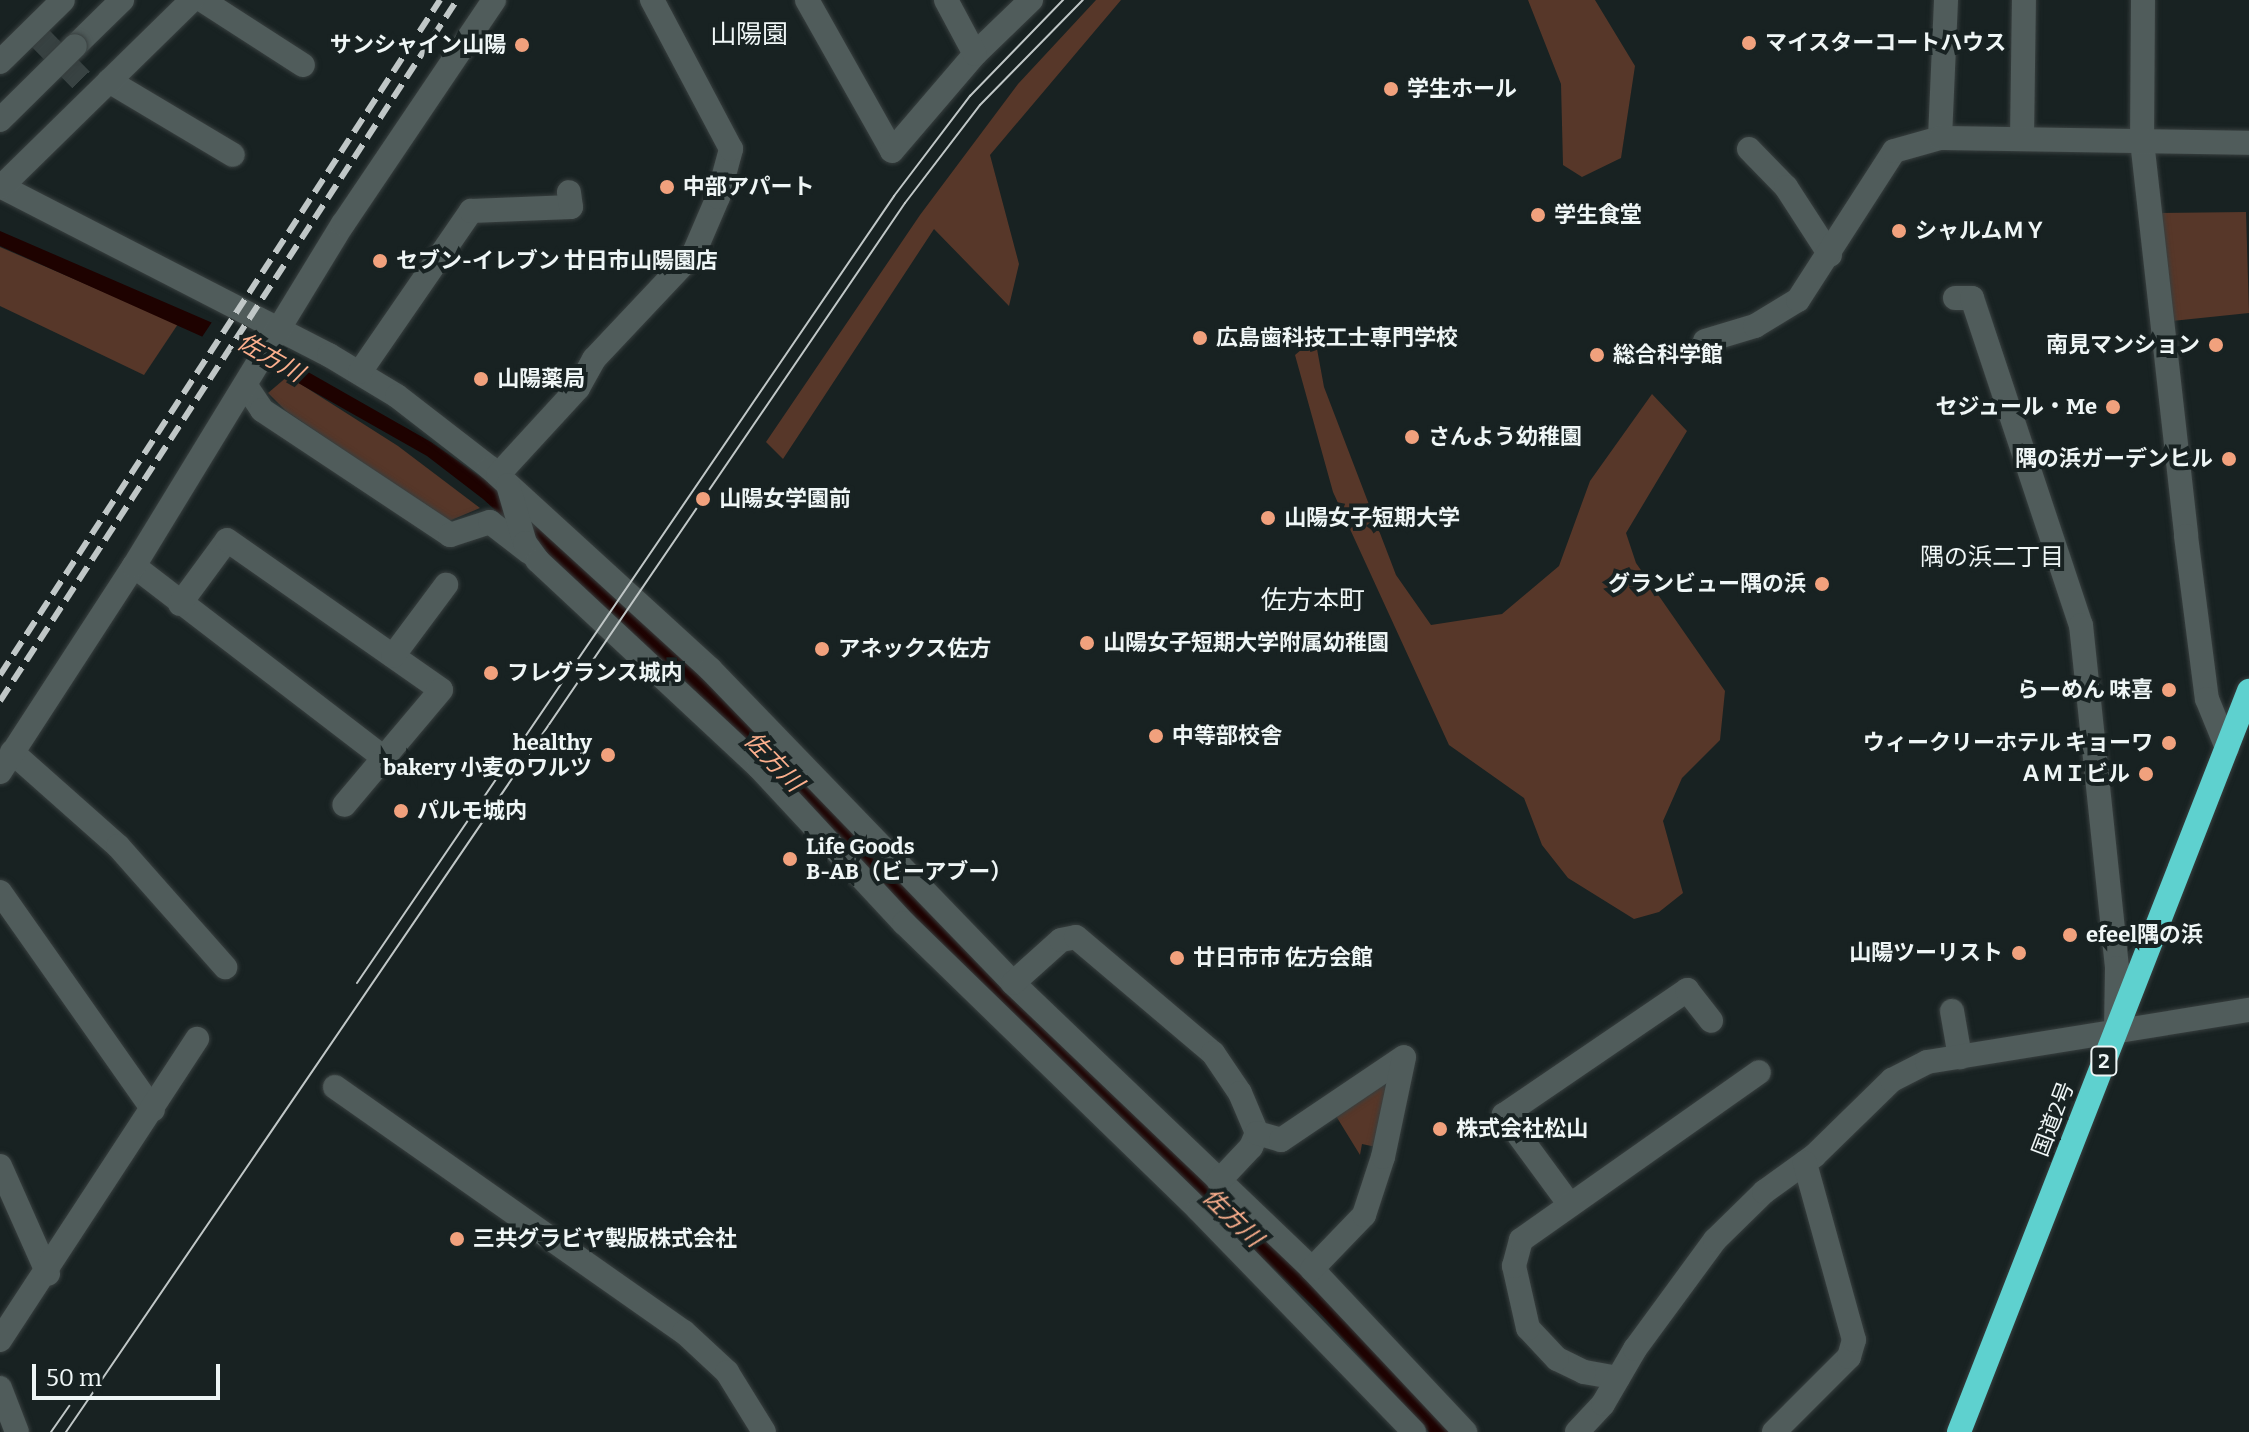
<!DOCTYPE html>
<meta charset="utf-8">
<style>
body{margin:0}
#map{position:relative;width:2249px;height:1432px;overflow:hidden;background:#182222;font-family:Bitter,"Noto Sans JP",serif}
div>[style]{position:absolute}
.green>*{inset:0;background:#573729}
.water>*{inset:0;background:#1e0200}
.pier>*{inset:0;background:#182222}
.minor-tunnel>*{height:24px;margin-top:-12px;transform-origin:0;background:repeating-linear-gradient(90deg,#384242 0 24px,transparent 0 36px)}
.roads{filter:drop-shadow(0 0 2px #383f3f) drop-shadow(0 0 2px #383f3f)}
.minor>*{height:24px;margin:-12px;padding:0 12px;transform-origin:12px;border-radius:12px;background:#505c5b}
.highway>*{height:24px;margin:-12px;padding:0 12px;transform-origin:12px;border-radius:12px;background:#5ed1cf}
.tram>*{height:2px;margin:-1px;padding:0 1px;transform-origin:1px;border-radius:1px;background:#c0c7c7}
.rail>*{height:6px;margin-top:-3px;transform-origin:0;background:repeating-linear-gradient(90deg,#c0c7c7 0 16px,transparent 0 24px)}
.bridges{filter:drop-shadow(0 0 2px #383f3f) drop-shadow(0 0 2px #383f3f)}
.minor-bridge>*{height:24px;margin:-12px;padding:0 12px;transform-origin:12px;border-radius:12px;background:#505c5b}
.dots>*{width:22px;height:22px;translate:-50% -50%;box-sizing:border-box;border:4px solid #182222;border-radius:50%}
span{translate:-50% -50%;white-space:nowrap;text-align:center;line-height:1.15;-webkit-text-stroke:8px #182222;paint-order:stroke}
.shield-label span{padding:2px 6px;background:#182222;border:2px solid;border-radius:6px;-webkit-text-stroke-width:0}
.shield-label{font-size:20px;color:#eff6f6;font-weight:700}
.poi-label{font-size:22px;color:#eff6f6;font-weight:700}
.left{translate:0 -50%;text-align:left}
.right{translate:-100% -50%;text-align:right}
.street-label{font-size:22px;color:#eff6f6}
.water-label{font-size:24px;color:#fcaf8d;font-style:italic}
.neighbourhood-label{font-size:24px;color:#eff6f6}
.quarter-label{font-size:26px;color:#eff6f6}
.scale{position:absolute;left:32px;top:1364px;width:188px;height:36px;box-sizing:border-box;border:4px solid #eff6f6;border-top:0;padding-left:10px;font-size:24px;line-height:28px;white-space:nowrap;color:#eff6f6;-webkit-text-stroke:6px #182222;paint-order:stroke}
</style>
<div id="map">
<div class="green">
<i style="clip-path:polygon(1096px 0,1121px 0,990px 155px,1019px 264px,1009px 306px,934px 229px,783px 459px,766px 442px,920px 215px,1018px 84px)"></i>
<i style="clip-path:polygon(1528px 0,1595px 0,1635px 66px,1621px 158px,1582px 177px,1563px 165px,1561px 84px)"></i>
<i style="clip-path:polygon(2246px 212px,2249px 313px,2172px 321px,2159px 213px)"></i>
<i style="clip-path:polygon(0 247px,178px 324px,144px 375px,0 306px)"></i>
<i style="clip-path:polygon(1315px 338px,1324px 387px,1396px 575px,1431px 625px,1502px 614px,1559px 566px,1590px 481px,1652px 394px,1687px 431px,1626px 533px,1636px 563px,1725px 691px,1720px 740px,1682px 778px,1663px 821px,1683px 893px,1659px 912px,1634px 919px,1568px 878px,1542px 845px,1524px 798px,1449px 745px,1333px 492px,1295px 355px)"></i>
<i style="clip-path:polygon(288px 376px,398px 446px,480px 508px,449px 521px,286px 411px,268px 393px)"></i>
<i style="clip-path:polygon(1380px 1083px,1389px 1090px,1376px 1147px,1362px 1144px,1360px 1155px,1336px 1116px)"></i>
</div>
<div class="water">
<i style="clip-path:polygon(0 231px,252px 340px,431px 442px,498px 489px,672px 647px,1000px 986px,1306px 1278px,1449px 1432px,1429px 1432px,1316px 1309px,989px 996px,686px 682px,483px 499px,427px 456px,270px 367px,0 246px)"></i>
</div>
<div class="pier">
<i style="clip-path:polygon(214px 319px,255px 336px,240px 358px,202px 337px)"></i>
</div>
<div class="minor-tunnel">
<i style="left:39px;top:37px;width:73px;rotate:45.6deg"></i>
</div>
<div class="roads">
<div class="minor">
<i style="left:202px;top:0;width:120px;rotate:32.8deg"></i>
<i style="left:807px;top:0;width:173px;rotate:60.6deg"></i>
<i style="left:892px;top:151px;width:128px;rotate:-49.4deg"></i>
<i style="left:975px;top:54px;width:78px;rotate:-44deg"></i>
<i style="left:946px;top:0;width:61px;rotate:61.8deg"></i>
<i style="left:2143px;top:0;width:141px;rotate:90.4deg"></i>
<i style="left:2142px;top:141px;width:397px;rotate:83.6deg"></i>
<i style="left:2186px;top:536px;width:164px;rotate:82.7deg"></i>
<i style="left:2207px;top:699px;width:53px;rotate:67.8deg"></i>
<i style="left:75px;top:46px;width:66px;rotate:-44.4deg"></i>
<i style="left:0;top:62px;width:88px;rotate:-44.5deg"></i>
<i style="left:109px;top:81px;width:144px;rotate:30.8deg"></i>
<i style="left:1940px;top:138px;width:138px;rotate:-87.5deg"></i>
<i style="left:2022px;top:139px;width:139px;rotate:-89.2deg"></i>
<i style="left:1749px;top:149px;width:53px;rotate:45.8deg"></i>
<i style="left:1786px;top:187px;width:81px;rotate:57.1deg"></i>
<i style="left:0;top:186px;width:370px;rotate:27.2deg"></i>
<i style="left:329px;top:355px;width:79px;rotate:31.1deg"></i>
<i style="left:397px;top:396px;width:118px;rotate:37.7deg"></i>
<i style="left:490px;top:468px;width:298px;rotate:42.4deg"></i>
<i style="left:710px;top:669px;width:436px;rotate:46deg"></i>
<i style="left:1013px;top:983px;width:414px;rotate:43.7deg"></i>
<i style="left:1312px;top:1269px;width:224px;rotate:46.8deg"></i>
<i style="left:1px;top:187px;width:267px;rotate:-44.4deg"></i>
<i style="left:1955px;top:298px;width:17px"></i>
<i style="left:1972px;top:298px;width:345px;rotate:71.6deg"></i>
<i style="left:2081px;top:625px;width:345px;rotate:84deg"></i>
<i style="left:2117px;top:968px;width:61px;rotate:90.9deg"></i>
<i style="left:1705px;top:341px;width:52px;rotate:-16.7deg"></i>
<i style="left:1755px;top:326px;width:50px;rotate:-31.2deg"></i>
<i style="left:1798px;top:300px;width:177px;rotate:-57.2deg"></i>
<i style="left:1894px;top:151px;width:48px;rotate:-15.8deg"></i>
<i style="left:1940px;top:138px;width:309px;rotate:0.9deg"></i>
<i style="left:360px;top:372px;width:196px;rotate:-55.4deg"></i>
<i style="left:471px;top:211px;width:100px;rotate:-2.3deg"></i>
<i style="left:571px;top:207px;width:15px;rotate:-98deg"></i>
<i style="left:246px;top:386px;width:29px;rotate:56deg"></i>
<i style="left:262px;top:410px;width:226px;rotate:33.6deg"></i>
<i style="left:450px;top:535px;width:42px;rotate:-18deg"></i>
<i style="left:490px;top:522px;width:49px;rotate:37.6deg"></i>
<i style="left:498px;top:475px;width:118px;rotate:-47.4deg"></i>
<i style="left:578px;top:388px;width:33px;rotate:-61deg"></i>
<i style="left:594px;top:359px;width:146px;rotate:-46.7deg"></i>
<i style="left:694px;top:253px;width:61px;rotate:-66.8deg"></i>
<i style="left:718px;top:197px;width:50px;rotate:-74.8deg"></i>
<i style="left:731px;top:149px;width:169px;rotate:-117.9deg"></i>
<i style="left:508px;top:485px;width:60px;rotate:73.7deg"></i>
<i style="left:525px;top:543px;width:22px;rotate:54deg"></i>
<i style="left:538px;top:561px;width:302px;rotate:43deg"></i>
<i style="left:759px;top:767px;width:213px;rotate:47.1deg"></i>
<i style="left:904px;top:923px;width:412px;rotate:44.2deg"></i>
<i style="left:1199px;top:1210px;width:309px;rotate:45.9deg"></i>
<i style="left:134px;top:566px;width:314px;rotate:37.5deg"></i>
<i style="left:180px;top:604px;width:79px;rotate:-53.7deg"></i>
<i style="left:227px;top:540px;width:261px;rotate:35deg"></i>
<i style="left:441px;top:690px;width:150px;rotate:130.1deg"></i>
<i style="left:393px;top:656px;width:89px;rotate:-53.3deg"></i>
<i style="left:12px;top:752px;width:142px;rotate:41.6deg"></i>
<i style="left:118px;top:846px;width:162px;rotate:48.5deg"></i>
<i style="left:0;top:772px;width:246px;rotate:-57deg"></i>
<i style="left:134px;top:566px;width:401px;rotate:-58.6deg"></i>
<i style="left:343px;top:224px;width:270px;rotate:-56deg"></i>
<i style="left:0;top:892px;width:266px;rotate:54.9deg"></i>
<i style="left:1013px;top:983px;width:64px;rotate:-41.9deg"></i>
<i style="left:1061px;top:940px;width:15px;rotate:-11deg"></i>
<i style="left:1076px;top:937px;width:180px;rotate:40.3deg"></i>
<i style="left:1213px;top:1053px;width:48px;rotate:56deg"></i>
<i style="left:1240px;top:1093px;width:43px;rotate:67deg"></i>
<i style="left:1257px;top:1133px;width:15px;rotate:113deg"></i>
<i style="left:1251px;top:1147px;width:47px;rotate:133.3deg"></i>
<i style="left:1952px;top:1011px;width:47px;rotate:80.1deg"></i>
<i style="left:335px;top:1087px;width:426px;rotate:35.1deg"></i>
<i style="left:684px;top:1332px;width:59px;rotate:42.9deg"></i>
<i style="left:727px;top:1372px;width:70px;rotate:58.3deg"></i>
<i style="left:1257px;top:1133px;width:25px;rotate:16deg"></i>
<i style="left:1281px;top:1140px;width:148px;rotate:-34deg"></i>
<i style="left:0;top:1166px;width:118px;rotate:66deg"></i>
<i style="left:1570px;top:1205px;width:112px;rotate:-126.3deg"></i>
<i style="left:1504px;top:1115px;width:222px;rotate:-34.3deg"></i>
<i style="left:1687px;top:990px;width:39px;rotate:52deg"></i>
<i style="left:1312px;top:1269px;width:75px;rotate:-46.1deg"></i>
<i style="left:1364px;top:1215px;width:61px;rotate:-71.9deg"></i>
<i style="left:1383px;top:1157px;width:102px;rotate:-78.1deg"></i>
<i style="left:0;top:1340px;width:360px;rotate:-56.8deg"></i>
<i style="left:1618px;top:1378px;width:35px;rotate:-170deg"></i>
<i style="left:1584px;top:1372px;width:30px;rotate:-154deg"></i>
<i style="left:1557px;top:1359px;width:42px;rotate:-133.1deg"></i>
<i style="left:1528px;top:1328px;width:64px;rotate:-102.7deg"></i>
<i style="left:1514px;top:1266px;width:27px;rotate:-75deg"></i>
<i style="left:1521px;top:1240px;width:291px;rotate:-35.2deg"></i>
<i style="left:0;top:1388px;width:47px;rotate:68.9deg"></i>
<i style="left:1577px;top:1432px;width:38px;rotate:-47deg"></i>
<i style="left:1603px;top:1404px;width:64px;rotate:-59.8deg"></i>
<i style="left:1635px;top:1349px;width:135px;rotate:-53.7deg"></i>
<i style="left:1715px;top:1240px;width:69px;rotate:-44.4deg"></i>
<i style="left:1764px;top:1192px;width:62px;rotate:-35.8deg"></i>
<i style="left:1814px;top:1156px;width:109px;rotate:-44.3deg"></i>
<i style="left:1892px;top:1080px;width:39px;rotate:-27deg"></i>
<i style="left:1927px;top:1062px;width:326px;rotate:-9.2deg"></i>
<i style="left:1774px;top:1432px;width:106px;rotate:-45deg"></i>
<i style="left:1849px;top:1357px;width:18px;rotate:-74deg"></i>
<i style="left:1854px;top:1340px;width:184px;rotate:-105.5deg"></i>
</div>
<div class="highway">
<i style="left:1959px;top:1432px;width:796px;rotate:-68.63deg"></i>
</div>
</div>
<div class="tram">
<i style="left:357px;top:983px;width:953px;rotate:-55.69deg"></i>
<i style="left:894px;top:196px;width:126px;rotate:-52.8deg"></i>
<i style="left:970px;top:96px;width:134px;rotate:-45.9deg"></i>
<i style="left:51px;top:1432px;width:32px;rotate:-55deg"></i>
<i style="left:66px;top:1432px;width:1488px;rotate:-55.68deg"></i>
<i style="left:905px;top:203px;width:123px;rotate:-52.6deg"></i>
<i style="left:980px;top:105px;width:147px;rotate:-45.6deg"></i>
</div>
<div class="rail">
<i style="left:0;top:675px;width:806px;rotate:-56.9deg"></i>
<i style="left:0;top:701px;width:837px;rotate:-56.9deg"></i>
</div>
<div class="bridges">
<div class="minor-bridge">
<i style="left:0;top:120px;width:105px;rotate:-44.6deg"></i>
</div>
</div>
<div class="dots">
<i style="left:1749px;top:43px;background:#f1a17d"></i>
<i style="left:522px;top:45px;background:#f1a17d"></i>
<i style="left:1391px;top:89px;background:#f1a17d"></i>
<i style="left:667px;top:187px;background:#f1a17d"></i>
<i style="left:1538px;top:215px;background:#f1a17d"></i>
<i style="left:1899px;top:231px;background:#f1a17d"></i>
<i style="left:380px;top:261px;background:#f1a17d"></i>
<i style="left:1200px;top:338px;background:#f1a17d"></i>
<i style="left:2216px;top:345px;background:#f1a17d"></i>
<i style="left:1597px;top:355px;background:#f1a17d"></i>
<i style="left:481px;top:379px;background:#f1a17d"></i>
<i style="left:2113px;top:407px;background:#f1a17d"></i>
<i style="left:1412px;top:437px;background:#f1a17d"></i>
<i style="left:2229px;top:459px;background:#f1a17d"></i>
<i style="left:703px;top:499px;background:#f1a17d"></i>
<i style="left:1268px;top:518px;background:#f1a17d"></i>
<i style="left:1822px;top:584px;background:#f1a17d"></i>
<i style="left:1087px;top:643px;background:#f1a17d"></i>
<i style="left:822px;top:649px;background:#f1a17d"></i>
<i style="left:491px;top:673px;background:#f1a17d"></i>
<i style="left:2169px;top:690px;background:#f1a17d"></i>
<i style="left:1156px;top:736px;background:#f1a17d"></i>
<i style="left:2169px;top:743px;background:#f1a17d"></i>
<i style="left:608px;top:755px;background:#f1a17d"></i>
<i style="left:2146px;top:774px;background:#f1a17d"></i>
<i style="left:401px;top:811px;background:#f1a17d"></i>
<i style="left:790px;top:859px;background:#f1a17d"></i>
<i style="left:2070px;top:935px;background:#f1a17d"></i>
<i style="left:2019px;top:953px;background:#f1a17d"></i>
<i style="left:1177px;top:958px;background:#f1a17d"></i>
<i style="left:1440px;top:1129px;background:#f1a17d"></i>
<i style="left:457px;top:1239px;background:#f1a17d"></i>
</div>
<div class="shield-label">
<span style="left:2104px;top:1061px">2</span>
</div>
<div class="poi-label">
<span class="left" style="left:1765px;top:43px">マイスターコートハウス</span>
<span class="right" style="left:506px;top:45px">サンシャイン山陽</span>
<span class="left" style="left:1407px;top:89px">学生ホール</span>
<span class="left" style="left:683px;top:187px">中部アパート</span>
<span class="left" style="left:1554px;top:215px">学生食堂</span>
<span class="left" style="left:1915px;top:231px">シャルムＭＹ</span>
<span class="left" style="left:396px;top:261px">セブン-イレブン 廿日市山陽園店</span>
<span class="left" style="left:1216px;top:338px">広島歯科技工士専門学校</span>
<span class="right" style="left:2200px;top:345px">南見マンション</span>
<span class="left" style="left:1613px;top:355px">総合科学館</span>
<span class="left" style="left:497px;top:379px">山陽薬局</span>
<span class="right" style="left:2097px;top:407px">セジュール・Me</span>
<span class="left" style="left:1428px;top:437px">さんよう幼稚園</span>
<span class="right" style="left:2213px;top:459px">隅の浜ガーデンヒル</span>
<span class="left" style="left:719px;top:499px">山陽女学園前</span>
<span class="left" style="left:1284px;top:518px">山陽女子短期大学</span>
<span class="right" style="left:1806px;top:584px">グランビュー隅の浜</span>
<span class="left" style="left:1103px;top:643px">山陽女子短期大学附属幼稚園</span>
<span class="left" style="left:838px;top:649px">アネックス佐方</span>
<span class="left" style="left:507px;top:673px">フレグランス城内</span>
<span class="right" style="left:2153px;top:690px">らーめん 味喜</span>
<span class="left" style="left:1172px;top:736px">中等部校舎</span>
<span class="right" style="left:592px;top:755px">healthy<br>bakery 小麦のワルツ</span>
<span class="right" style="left:2153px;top:743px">ウィークリーホテル キョーワ</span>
<span class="right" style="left:2130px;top:774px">ＡＭＩビル</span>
<span class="left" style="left:417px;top:811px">パルモ城内</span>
<span class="left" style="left:806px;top:859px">Life Goods<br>B-AB（ビーアブー）</span>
<span class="left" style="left:2086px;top:935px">efeel隅の浜</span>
<span class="right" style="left:2003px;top:953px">山陽ツーリスト</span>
<span class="left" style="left:1193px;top:958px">廿日市市 佐方会館</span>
<span class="left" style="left:1456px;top:1129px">株式会社松山</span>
<span class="left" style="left:473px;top:1239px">三共グラビヤ製版株式会社</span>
</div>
<div class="street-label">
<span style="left:2053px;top:1119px;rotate:-69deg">国道2号</span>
</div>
<div class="water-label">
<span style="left:270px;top:358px;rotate:30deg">佐方川</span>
<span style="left:773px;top:762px;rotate:46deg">佐方川</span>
<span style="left:1232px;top:1218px;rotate:44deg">佐方川</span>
</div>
<div class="neighbourhood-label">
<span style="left:1992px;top:558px">隅の浜二丁目</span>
</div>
<div class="quarter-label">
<span style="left:749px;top:35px">山陽園</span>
<span style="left:1313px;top:601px">佐方本町</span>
</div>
<div class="scale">50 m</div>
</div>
